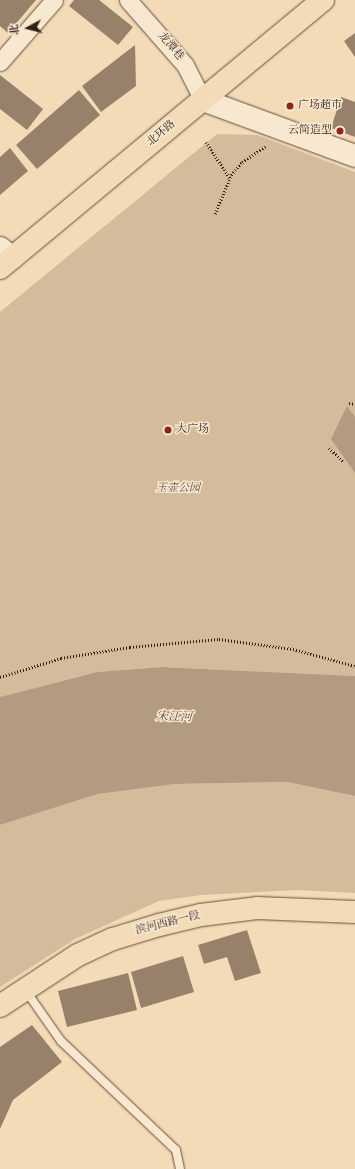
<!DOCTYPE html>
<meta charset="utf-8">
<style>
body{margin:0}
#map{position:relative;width:355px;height:1169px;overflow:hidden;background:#f4dbb7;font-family:"Old Standard TT","Noto Serif SC",serif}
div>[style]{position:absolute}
.green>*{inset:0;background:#d3bb9c}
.water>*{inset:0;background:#b29b81}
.building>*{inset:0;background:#97816a}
.path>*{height:2.5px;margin-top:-1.25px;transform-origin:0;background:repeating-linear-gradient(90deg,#321f17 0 1px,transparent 0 3px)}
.roads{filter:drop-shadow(0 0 1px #624e3f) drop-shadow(0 0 1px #624e3f)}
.lane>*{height:8px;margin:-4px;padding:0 4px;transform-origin:4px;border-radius:4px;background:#f8e8d0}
.street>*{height:17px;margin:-8.5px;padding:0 8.5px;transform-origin:8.5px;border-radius:8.5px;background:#f8e8d0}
.secondary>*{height:22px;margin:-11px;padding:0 11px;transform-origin:11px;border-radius:11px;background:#f8e8d0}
.primary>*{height:22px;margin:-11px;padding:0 11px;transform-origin:11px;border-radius:11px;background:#f4dbb7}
.highway>*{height:22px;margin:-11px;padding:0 11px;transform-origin:11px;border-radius:11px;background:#f4dbb7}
.dots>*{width:11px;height:11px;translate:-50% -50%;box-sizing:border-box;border:2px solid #f8e8d0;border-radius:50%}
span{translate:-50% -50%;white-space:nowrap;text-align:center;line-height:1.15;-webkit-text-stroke:3px #f8e8d0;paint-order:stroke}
.street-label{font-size:11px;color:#321f17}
.poi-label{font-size:11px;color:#321f17}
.left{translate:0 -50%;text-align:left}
.right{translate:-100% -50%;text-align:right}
.park-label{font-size:11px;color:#624e3f;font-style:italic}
.water-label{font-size:12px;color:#5f4a3c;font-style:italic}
.north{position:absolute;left:8px;top:8px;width:40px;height:40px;-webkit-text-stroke:3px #f8e8d0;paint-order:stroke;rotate:263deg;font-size:11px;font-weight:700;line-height:16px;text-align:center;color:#321f17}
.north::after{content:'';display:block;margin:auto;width:14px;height:18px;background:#321f17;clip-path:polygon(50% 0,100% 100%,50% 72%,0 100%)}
</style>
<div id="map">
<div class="green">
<i style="clip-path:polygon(217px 134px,257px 135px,355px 172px,355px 676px,162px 667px,97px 672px,0 697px,0 312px)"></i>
<i style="clip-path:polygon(287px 782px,355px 796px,355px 893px,298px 890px,201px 895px,159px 901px,75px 939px,0 987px,0 825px,98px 794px,175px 784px)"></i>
</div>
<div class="water">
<i style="clip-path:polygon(347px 406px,355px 417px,355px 473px,331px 439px)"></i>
<i style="clip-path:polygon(162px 667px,355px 676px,355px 796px,287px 782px,175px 784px,98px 794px,0 825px,0 697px,97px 672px)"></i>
</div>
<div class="building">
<i style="clip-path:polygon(0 0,36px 0,8px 33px,0 26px)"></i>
<i style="clip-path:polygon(74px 0,99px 0,133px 27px,118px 45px,69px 6px)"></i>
<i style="clip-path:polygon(355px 33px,355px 57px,344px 41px)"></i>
<i style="clip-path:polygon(135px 45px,136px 86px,101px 112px,82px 86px)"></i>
<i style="clip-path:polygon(0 75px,43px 109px,27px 130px,0 109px)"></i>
<i style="clip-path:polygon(79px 90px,100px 115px,37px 169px,16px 145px)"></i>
<i style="clip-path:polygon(341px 97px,355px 102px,355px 137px,331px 128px)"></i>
<i style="clip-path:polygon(10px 148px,28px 171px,0 195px,0 157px)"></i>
<i style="clip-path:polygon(247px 930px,261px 973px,235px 981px,227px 957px,204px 964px,198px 945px)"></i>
<i style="clip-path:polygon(183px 956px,194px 992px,141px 1008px,131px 972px)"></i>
<i style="clip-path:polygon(128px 973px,137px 1010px,67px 1027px,58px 991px)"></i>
<i style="clip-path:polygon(32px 1025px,62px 1062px,13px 1100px,0 1129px,0 1047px)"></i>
</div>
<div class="path">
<i style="left:206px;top:142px;width:43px;rotate:56.3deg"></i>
<i style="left:215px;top:214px;width:42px;rotate:-67.7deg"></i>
<i style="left:231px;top:175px;width:17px;rotate:-50deg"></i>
<i style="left:242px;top:162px;width:29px;rotate:-34deg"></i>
<i style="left:349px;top:403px;width:6px;rotate:9deg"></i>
<i style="left:329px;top:448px;width:19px;rotate:43deg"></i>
<i style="left:0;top:677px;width:64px;rotate:-17.3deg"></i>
<i style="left:61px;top:658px;width:70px;rotate:-9.1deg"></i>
<i style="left:130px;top:647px;width:89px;rotate:-5.1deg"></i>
<i style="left:219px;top:639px;width:75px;rotate:7.7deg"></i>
<i style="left:293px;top:649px;width:64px;rotate:15.3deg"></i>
</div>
<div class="roads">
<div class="lane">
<i style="left:26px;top:991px;width:61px;rotate:55deg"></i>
<i style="left:61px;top:1041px;width:158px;rotate:43.5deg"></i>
<i style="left:176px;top:1150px;width:19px;rotate:78deg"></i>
</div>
<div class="street">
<i style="left:128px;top:0;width:86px;rotate:48.8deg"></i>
<i style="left:185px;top:65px;width:39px;rotate:63deg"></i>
<i style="left:0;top:62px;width:82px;rotate:-48.9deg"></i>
</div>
<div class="secondary">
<i style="left:203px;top:100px;width:162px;rotate:20.2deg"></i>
<i style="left:0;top:248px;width:16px;rotate:38deg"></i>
</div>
<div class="primary">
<i style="left:0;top:268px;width:420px;rotate:-39.7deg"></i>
</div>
<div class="highway">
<i style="left:0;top:1006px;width:93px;rotate:-33.2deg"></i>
<i style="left:78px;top:955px;width:38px;rotate:-25deg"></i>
<i style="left:113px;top:939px;width:48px;rotate:-16.9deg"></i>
<i style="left:159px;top:925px;width:43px;rotate:-13.4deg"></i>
<i style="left:201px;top:915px;width:56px;rotate:-7.1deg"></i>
<i style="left:257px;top:908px;width:98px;rotate:2.3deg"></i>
</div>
</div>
<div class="dots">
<i style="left:290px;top:106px;background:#8f2418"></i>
<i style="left:340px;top:131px;background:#8f2418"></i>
<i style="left:168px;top:430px;background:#8f2418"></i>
</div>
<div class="street-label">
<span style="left:170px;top:47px;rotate:50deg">龙潭巷</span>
<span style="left:162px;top:134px;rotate:-40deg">北环路</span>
<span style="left:168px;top:924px;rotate:-14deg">滨河西路一段</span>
</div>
<div class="poi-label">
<span class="left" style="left:298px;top:106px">广场超市</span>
<span class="right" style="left:332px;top:131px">云简造型</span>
<span class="left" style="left:176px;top:430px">大广场</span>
</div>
<div class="park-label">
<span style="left:178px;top:489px">玉壶公园</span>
</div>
<div class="water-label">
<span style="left:174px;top:718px;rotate:2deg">宋江河</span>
</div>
<div class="north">北</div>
</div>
